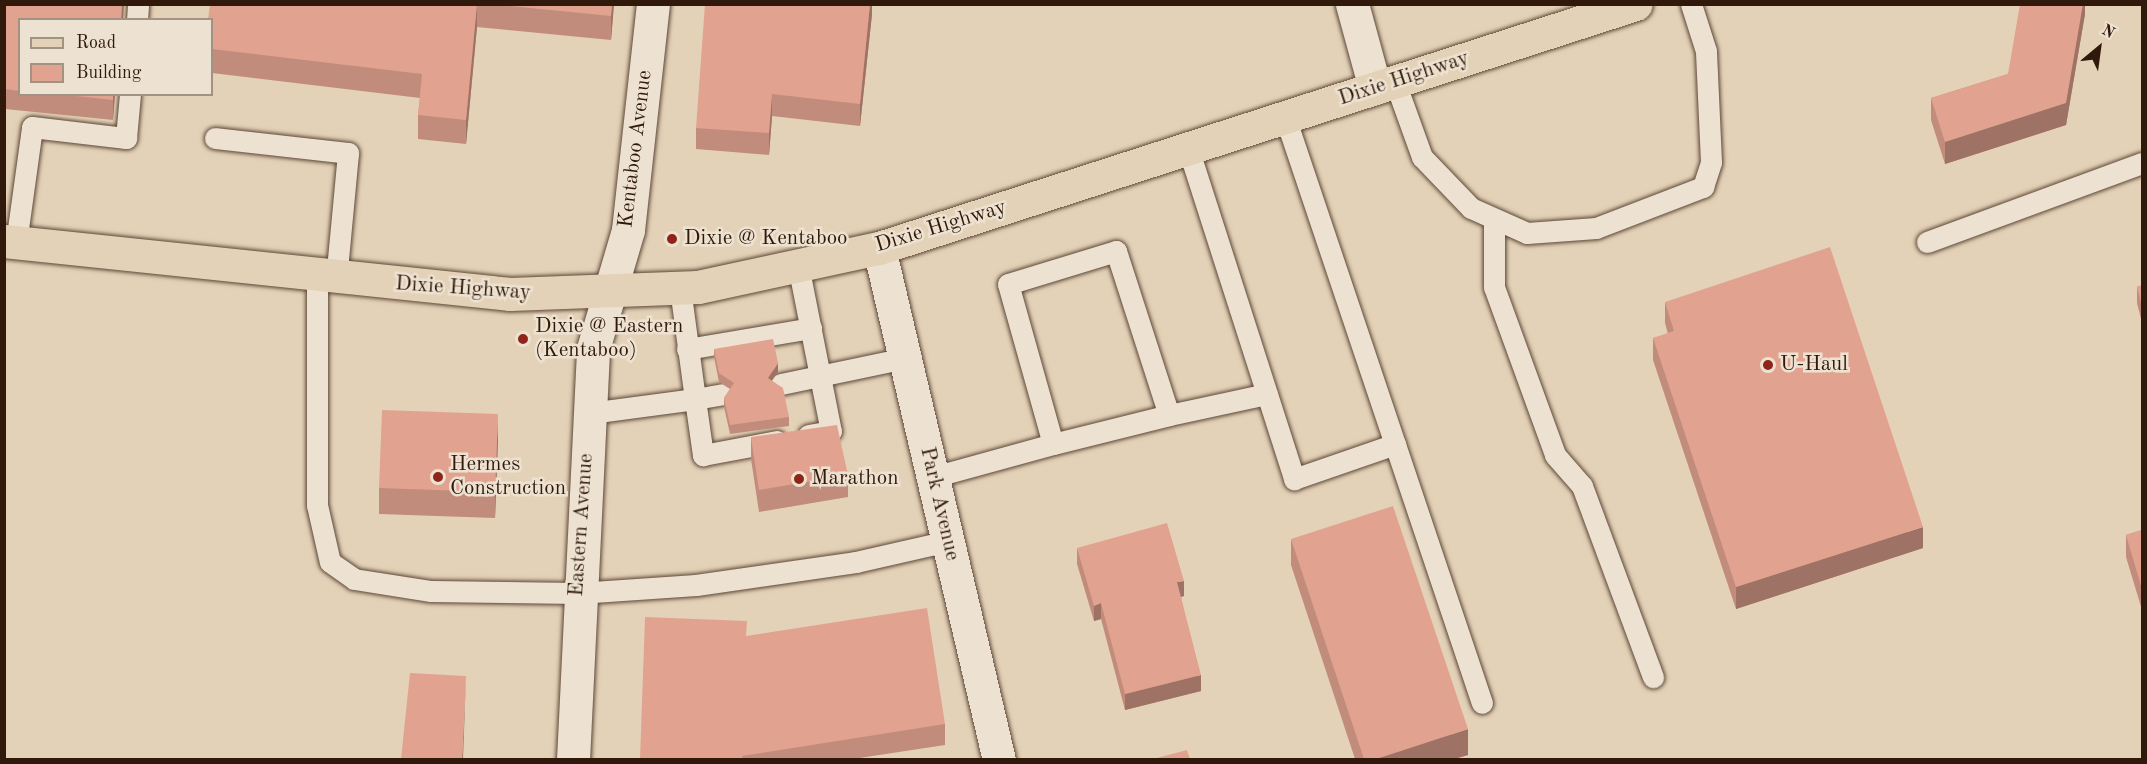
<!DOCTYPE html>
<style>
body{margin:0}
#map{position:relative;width:2147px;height:764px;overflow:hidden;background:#e4d2b8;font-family:"Old Standard TT",serif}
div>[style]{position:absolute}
.roads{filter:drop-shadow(0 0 2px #5d4736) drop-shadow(0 0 2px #5d4736)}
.service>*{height:21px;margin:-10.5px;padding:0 10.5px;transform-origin:10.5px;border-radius:10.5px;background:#ede2d1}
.minor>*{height:33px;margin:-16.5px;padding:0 16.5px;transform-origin:16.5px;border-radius:16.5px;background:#ede2d1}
.primary>*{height:33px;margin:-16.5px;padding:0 16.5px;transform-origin:16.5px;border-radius:16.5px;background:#e4d2b8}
.wall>*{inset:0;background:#c28c7c}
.shaded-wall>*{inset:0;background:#9e7265}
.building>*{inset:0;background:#e1a390}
.dots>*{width:16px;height:16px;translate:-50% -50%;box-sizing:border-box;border:3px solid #ede2d1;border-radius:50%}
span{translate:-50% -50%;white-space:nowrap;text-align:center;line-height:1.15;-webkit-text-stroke:5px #ede2d1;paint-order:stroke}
.street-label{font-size:21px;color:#30190a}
.poi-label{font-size:21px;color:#30190a}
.left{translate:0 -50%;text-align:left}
.frame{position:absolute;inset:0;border:6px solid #30190a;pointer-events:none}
.legend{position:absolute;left:18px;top:18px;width:195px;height:78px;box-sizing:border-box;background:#ede2d1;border:2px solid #a19281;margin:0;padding:8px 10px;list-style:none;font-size:18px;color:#30190a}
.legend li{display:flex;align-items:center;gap:12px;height:30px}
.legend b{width:30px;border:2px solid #a19281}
.north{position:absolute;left:2069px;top:18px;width:60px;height:60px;-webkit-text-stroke:4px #ede2d1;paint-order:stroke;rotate:29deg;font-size:16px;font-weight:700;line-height:24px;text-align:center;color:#30190a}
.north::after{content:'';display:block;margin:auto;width:21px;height:27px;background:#30190a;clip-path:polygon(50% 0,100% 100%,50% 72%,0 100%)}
</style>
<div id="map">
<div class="roads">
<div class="service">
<i style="left:137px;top:20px;width:16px;rotate:-86deg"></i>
<i style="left:1395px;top:82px;width:80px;rotate:70.2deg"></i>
<i style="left:1422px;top:157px;width:71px;rotate:46.1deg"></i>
<i style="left:1471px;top:208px;width:61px;rotate:24.1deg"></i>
<i style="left:1527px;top:233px;width:69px;rotate:-4.1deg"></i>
<i style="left:1596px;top:228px;width:115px;rotate:-21deg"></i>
<i style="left:1703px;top:187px;width:26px;rotate:-72deg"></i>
<i style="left:1711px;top:162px;width:111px;rotate:-92.6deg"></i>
<i style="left:1706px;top:51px;width:49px;rotate:-107.7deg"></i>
<i style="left:1285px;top:117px;width:618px;rotate:71.42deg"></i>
<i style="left:215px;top:138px;width:134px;rotate:6.4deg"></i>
<i style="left:348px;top:153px;width:127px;rotate:95.4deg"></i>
<i style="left:1188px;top:148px;width:348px;rotate:72.2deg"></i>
<i style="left:1294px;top:479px;width:107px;rotate:-19.1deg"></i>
<i style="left:1494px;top:220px;width:67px;rotate:90deg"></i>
<i style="left:1494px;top:287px;width:179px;rotate:70deg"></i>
<i style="left:1555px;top:455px;width:41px;rotate:48.9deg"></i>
<i style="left:1582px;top:486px;width:204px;rotate:69.6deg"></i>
<i style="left:1927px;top:242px;width:229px;rotate:-20.2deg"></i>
<i style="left:16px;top:243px;width:117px;rotate:-82.1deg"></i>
<i style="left:32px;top:127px;width:95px;rotate:6.7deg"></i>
<i style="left:126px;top:138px;width:44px;rotate:-84.8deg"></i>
<i style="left:798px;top:265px;width:169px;rotate:78.8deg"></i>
<i style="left:831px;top:431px;width:23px;rotate:170deg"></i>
<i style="left:317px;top:277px;width:228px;rotate:90deg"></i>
<i style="left:317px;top:505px;width:58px;rotate:77.2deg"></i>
<i style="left:330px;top:562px;width:29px;rotate:35deg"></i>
<i style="left:354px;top:579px;width:78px;rotate:8.9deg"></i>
<i style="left:431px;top:591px;width:147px;rotate:0.8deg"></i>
<i style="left:578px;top:593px;width:118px;rotate:-3.9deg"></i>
<i style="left:696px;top:585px;width:162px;rotate:-8.2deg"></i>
<i style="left:856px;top:562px;width:94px;rotate:-12.9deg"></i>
<i style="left:680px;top:288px;width:112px;rotate:82.3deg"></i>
<i style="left:695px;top:399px;width:27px;rotate:-10deg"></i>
<i style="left:687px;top:349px;width:126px;rotate:-9.6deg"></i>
<i style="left:781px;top:384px;width:127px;rotate:-11.8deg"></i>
<i style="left:590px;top:413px;width:106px;rotate:-7.6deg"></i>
<i style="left:695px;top:399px;width:57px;rotate:81.9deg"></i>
<i style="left:703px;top:455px;width:75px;rotate:-10.7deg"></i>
<i style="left:1053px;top:444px;width:120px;rotate:-14deg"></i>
<i style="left:933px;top:477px;width:124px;rotate:-15.4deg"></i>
<i style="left:1053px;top:444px;width:166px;rotate:-105.7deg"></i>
<i style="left:1008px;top:284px;width:113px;rotate:-17deg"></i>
<i style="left:1116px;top:251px;width:172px;rotate:72.1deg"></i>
<i style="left:1169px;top:415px;width:100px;rotate:-12.1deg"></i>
</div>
<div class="minor">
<i style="left:1352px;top:4px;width:87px;rotate:74.7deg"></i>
<i style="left:879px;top:248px;width:526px;rotate:76.81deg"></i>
<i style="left:573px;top:760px;width:411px;rotate:-87.2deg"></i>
<i style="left:593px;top:349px;width:124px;rotate:-73.6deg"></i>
<i style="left:628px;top:230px;width:227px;rotate:-83.7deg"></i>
</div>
<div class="primary">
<i style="left:4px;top:241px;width:509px;rotate:5.98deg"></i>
<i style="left:510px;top:294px;width:188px;rotate:-2.1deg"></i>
<i style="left:698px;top:287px;width:185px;rotate:-12.2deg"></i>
<i style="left:879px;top:248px;width:795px;rotate:-17.87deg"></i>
</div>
</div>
<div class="wall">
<i style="clip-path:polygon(4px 4px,124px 4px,123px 20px,20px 20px,20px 94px,115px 94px,113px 120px,5px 109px)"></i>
<i style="clip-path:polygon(210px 4px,614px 4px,611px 40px,477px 27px,466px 144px,418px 139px,418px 115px,420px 98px,212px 73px,212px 20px)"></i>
<i style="clip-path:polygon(872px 4px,872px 14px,860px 126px,772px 116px,769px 155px,696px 149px,696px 128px)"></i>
<i style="clip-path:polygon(2085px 4px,2085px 14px,2066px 125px,1945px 164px,1931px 120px,1931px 98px,2008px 74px)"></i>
<i style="clip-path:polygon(2142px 285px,2142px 323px,2137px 303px,2137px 287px)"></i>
<i style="clip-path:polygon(1665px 302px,1923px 548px,1736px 609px,1653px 360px,1653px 338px,1668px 334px,1665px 323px)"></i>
<i style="clip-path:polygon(714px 349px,778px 372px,772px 380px,789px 417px,789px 426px,730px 434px,724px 407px,724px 398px,730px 389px,719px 382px,714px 357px)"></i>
<i style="clip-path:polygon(751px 437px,848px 475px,848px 497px,759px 512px,751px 459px)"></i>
<i style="clip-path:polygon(498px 440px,495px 518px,379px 514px,379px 488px)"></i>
<i style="clip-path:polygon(2142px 530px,2142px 610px,2126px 557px,2126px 535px)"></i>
<i style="clip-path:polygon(1291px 539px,1468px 755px,1454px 759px,1355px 759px,1291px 565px)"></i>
<i style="clip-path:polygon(1077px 548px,1184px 596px,1181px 597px,1201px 691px,1125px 710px,1101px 619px,1094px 621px,1077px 564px)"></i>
<i style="clip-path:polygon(747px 636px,945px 724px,945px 745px,853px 759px,640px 759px)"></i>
</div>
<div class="shaded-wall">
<i style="clip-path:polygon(122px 4px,124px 4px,123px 20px,121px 20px)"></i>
<i style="clip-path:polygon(477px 4px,477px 27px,466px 144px,466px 120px)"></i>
<i style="clip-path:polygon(612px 4px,614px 4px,611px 40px,611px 16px)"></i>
<i style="clip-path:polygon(870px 4px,872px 4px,872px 14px,860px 126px,860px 104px)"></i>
<i style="clip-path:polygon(2083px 4px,2085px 4px,2085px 14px,2066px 125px,1945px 164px,1945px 142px)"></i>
<i style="clip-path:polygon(113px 94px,115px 94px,113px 120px)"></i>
<i style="clip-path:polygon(772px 94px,772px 116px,769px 155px,769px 133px)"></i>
<i style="clip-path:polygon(778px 363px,778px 372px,768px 386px,768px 378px)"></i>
<i style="clip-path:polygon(498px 414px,498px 440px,495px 518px,495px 492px)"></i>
<i style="clip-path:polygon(1923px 527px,1923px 548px,1736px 609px,1736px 587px)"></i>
<i style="clip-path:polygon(1184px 581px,1184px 596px,1177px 598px,1177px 582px)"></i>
<i style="clip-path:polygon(1101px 603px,1101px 619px,1094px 621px,1094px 606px)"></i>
<i style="clip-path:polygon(1201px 675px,1201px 691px,1125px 710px,1125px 694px)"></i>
<i style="clip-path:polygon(466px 676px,463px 759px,462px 759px)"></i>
<i style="clip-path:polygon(1468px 729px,1468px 755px,1454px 759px,1376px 759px)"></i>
</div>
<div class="building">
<i style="clip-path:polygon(4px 4px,122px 4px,121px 20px,20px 20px,20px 91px,5px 89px,4px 99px)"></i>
<i style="clip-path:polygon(210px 4px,477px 4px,466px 120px,418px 115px,422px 74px,212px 49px,212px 20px,208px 20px)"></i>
<i style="clip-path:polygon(490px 4px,612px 4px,611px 16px)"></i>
<i style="clip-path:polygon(705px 4px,870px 4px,860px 104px,772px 94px,769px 133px,696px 128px)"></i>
<i style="clip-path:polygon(2020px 4px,2083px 4px,2066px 103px,1945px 142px,1931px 98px,2008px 74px)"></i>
<i style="clip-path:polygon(58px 94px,113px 94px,113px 100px)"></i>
<i style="clip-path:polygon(1830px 247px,1923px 527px,1736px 587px,1653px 338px,1674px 331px,1665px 302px)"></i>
<i style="clip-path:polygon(2142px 285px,2142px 307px,2137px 287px)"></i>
<i style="clip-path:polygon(773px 339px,778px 363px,768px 378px,783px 388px,789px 417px,730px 425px,724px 398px,734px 383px,719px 373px,714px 349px)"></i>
<i style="clip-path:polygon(382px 410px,498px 414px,495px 492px,379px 488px)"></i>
<i style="clip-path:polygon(837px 425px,848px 475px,759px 490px,751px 437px)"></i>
<i style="clip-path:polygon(1393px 506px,1468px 729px,1376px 759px,1364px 759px,1291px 539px)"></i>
<i style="clip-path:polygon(1167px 523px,1184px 581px,1177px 582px,1201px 675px,1125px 694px,1101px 603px,1094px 606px,1077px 548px)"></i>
<i style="clip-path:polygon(2142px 530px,2142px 589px,2126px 535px)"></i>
<i style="clip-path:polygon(927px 608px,945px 724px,742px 756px,743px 759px,640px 759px,645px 617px,747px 621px,746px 636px)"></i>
<i style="clip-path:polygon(410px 673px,466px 676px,462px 759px,401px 759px)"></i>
<i style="clip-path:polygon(1187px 750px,1190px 759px,1153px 759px)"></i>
</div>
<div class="dots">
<i style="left:672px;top:239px;background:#8f2418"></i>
<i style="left:523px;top:339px;background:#8f2418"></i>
<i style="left:1768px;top:365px;background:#8f2418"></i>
<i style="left:438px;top:477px;background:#8f2418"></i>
<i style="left:799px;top:479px;background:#8f2418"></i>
</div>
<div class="street-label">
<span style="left:1404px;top:79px;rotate:-18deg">Dixie Highway</span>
<span style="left:636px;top:149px;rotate:-83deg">Kentaboo Avenue</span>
<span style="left:941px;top:227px;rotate:-17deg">Dixie Highway</span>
<span style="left:463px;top:289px;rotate:4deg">Dixie Highway</span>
<span style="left:939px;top:504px;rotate:77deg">Park Avenue</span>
<span style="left:582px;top:525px;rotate:-86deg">Eastern Avenue</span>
</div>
<div class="poi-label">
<span class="left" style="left:684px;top:239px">Dixie @ Kentaboo</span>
<span class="left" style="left:535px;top:339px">Dixie @ Eastern<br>(Kentaboo)</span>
<span class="left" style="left:1780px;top:365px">U-Haul</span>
<span class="left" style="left:450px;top:477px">Hermes<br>Construction</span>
<span class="left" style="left:811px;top:479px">Marathon</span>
</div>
<div class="frame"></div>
<ul class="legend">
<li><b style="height:8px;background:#e4d2b8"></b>Road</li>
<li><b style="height:16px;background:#e1a390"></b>Building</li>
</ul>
<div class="north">N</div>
</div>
